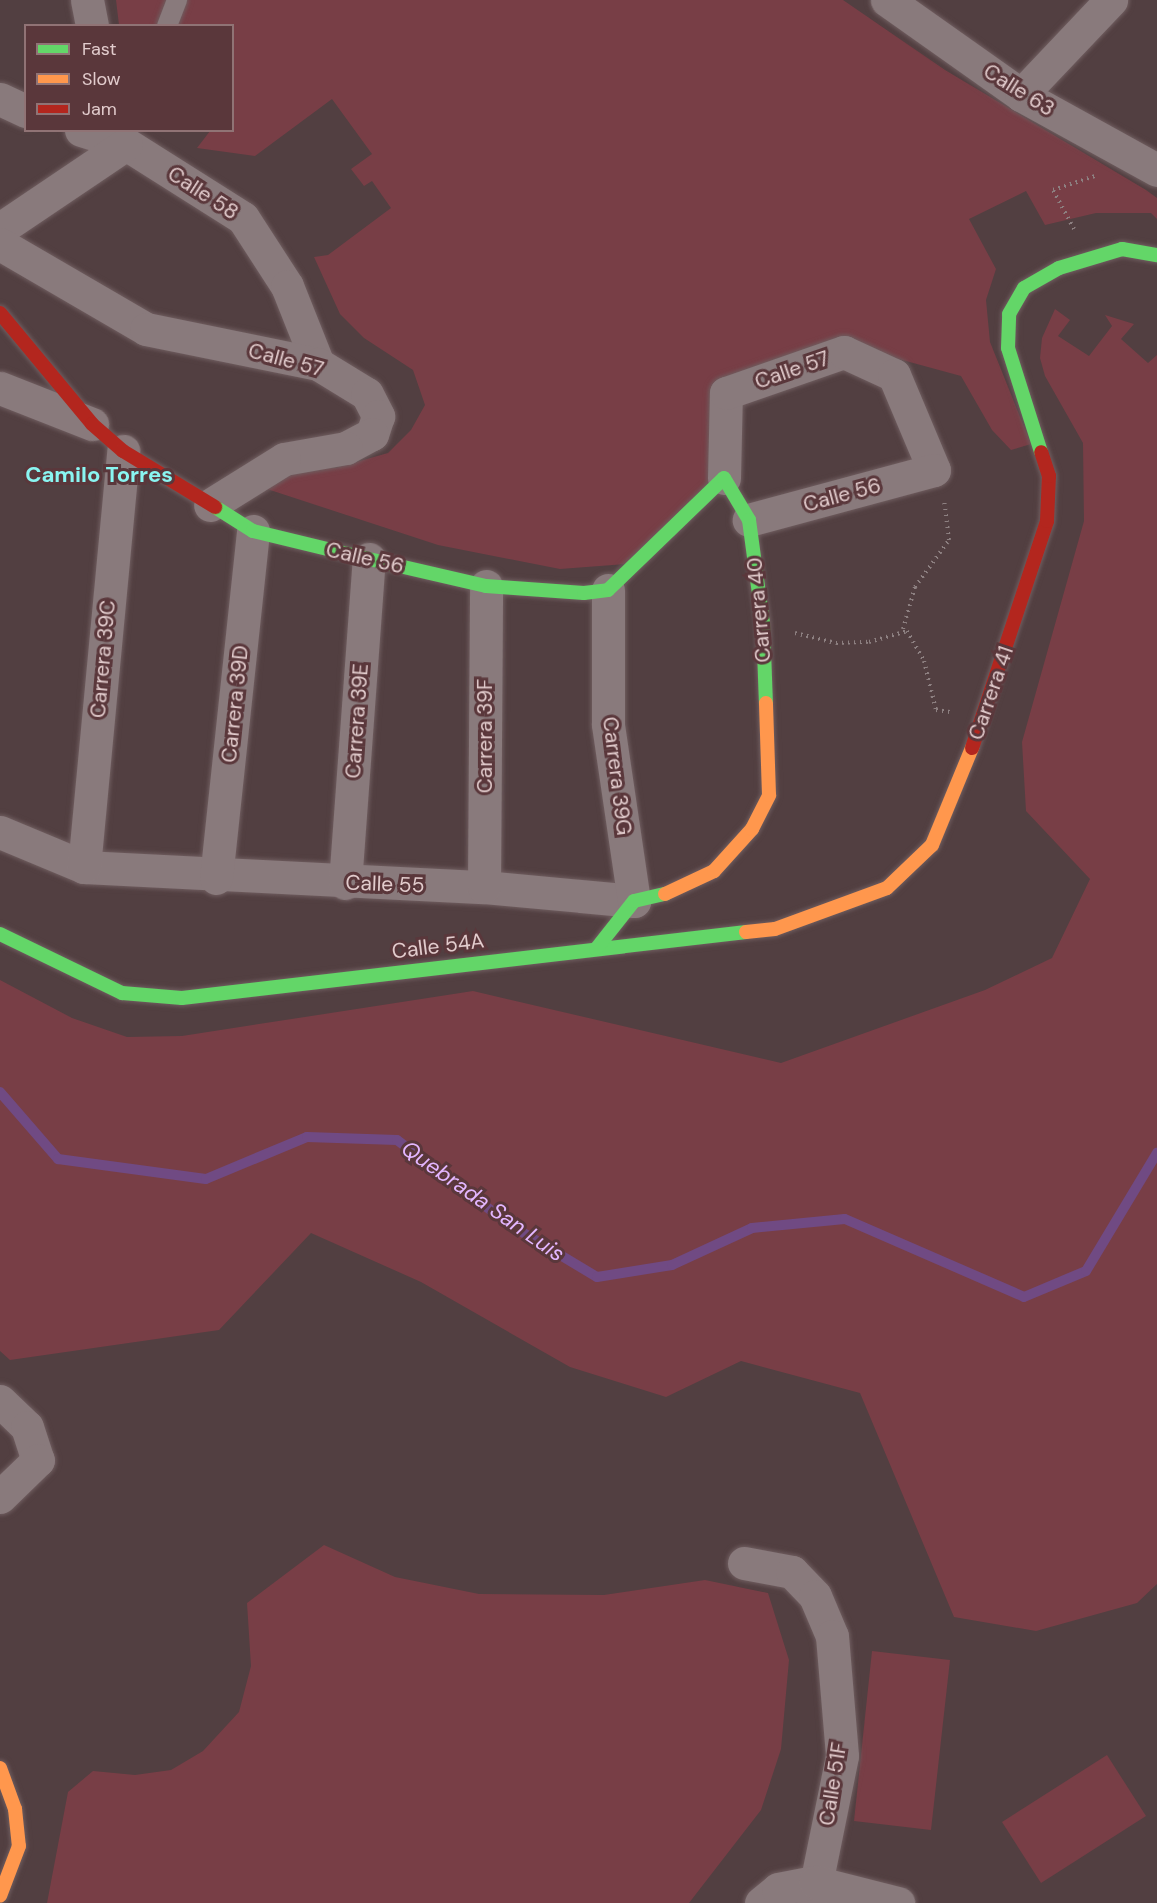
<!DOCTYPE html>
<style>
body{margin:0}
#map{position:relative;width:1157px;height:1903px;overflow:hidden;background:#523f41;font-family:"DM Sans",sans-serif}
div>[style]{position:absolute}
.green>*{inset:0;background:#783e46}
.stream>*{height:10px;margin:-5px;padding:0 5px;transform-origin:5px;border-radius:5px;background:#704a83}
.path>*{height:4px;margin-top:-2px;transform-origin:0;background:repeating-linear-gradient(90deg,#8d8081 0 1.5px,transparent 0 6px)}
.roads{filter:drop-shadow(0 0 2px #6f5d5f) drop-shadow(0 0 2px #6f5d5f)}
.lane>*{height:20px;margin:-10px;padding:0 10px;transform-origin:10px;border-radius:10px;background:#897a7c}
.street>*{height:33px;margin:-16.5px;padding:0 16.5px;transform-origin:16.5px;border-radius:16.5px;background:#897a7c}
.fast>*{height:14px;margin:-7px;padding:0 7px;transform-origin:7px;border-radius:7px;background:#63d668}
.slow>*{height:14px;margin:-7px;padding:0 7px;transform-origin:7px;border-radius:7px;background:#ff974d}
.jam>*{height:14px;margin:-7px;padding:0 7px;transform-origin:7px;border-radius:7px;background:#b3261e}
span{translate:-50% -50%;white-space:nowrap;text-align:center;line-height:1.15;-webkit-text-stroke:6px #5a373b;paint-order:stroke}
.street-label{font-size:21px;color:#e2cccd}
.neighbourhood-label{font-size:22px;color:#89f5f1;font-weight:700}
.water-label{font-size:22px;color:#e3b6ff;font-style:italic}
.legend{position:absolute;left:24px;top:24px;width:210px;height:108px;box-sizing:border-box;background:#5a373b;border:2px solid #907375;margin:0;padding:8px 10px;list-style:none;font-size:18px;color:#e2cccd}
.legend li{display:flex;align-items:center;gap:12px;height:30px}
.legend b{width:30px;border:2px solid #907375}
</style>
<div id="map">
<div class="green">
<i style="clip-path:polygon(116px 0,843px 0,945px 70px,1146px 190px,1157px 198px,1157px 219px,1151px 213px,1096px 213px,1045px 225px,1026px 191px,969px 219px,996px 269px,986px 300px,990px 342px,1031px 444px,1011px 450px,992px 430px,961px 376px,847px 345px,742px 404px,724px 478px,626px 564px,560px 569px,438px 545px,267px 489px,270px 468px,335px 468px,388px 453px,411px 430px,425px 405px,413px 370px,364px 338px,340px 314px,314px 257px,328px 255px,391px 208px,372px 181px,364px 186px,351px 169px,372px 154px,332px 99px,255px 156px,197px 148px,210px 131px,232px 130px,232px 26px,119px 25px)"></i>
<i style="clip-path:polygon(1055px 309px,1070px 320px,1058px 336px,1089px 356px,1112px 326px,1105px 315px,1134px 324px,1121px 339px,1148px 363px,1157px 355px,1157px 1584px,1137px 1603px,1036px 1631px,954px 1617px,860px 1393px,741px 1361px,666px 1397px,570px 1367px,421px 1282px,311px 1233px,219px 1330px,10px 1360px,0 1351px,0 980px,72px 1018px,127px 1037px,182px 1036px,473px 991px,781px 1063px,985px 990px,1052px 958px,1090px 879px,1026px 811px,1022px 742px,1084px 521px,1083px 443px,1045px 376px,1040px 358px,1042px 338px)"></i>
<i style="clip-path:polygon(324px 1545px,395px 1577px,479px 1594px,604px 1595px,705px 1580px,768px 1593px,789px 1660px,781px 1749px,761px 1810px,689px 1903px,47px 1903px,68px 1792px,93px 1771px,135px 1775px,171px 1770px,203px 1751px,239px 1712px,251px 1666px,247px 1603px)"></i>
<i style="clip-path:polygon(872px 1651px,950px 1660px,931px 1830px,854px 1821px)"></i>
<i style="clip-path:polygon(1107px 1755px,1146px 1816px,1041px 1883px,1002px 1822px)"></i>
</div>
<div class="stream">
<i style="left:0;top:1092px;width:89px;rotate:49.1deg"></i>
<i style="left:58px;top:1159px;width:149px;rotate:7.7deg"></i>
<i style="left:206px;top:1179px;width:109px;rotate:-22.6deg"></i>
<i style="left:307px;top:1137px;width:90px;rotate:1.9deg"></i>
<i style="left:397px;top:1140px;width:144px;rotate:36.8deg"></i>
<i style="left:512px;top:1226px;width:99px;rotate:31deg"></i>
<i style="left:597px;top:1277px;width:76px;rotate:-9.1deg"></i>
<i style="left:672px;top:1265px;width:88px;rotate:-24.8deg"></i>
<i style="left:752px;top:1228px;width:93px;rotate:-5.5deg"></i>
<i style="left:845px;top:1219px;width:195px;rotate:23.5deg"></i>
<i style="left:1024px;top:1297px;width:67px;rotate:-22.8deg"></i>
<i style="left:1086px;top:1271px;width:138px;rotate:-59deg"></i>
</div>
<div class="path">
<i style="left:1074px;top:229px;width:44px;rotate:-118.3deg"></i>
<i style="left:1053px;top:190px;width:47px;rotate:-18.4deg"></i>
<i style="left:903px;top:629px;width:44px;rotate:-74.1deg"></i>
<i style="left:915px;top:587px;width:58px;rotate:-54.1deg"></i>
<i style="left:949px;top:540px;width:38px;rotate:-97deg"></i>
<i style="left:795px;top:633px;width:42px;rotate:13.7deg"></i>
<i style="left:836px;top:643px;width:33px;rotate:-2deg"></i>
<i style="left:869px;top:642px;width:40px;rotate:-16deg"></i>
<i style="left:907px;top:631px;width:34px;rotate:60deg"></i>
<i style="left:924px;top:661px;width:50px;rotate:76.2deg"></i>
<i style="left:936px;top:710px;width:14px;rotate:8deg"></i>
</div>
<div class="roads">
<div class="lane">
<i style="left:167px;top:26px;width:28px;rotate:-69deg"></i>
</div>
<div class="street">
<i style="left:87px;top:0;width:26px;rotate:79deg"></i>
<i style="left:887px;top:0;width:164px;rotate:35.3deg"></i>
<i style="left:1021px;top:95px;width:155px;rotate:28.9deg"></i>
<i style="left:1021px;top:95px;width:131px;rotate:-46.5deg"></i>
<i style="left:0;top:99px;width:29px;rotate:25deg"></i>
<i style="left:81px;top:130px;width:47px;rotate:17.3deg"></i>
<i style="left:126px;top:144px;width:138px;rotate:32.3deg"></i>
<i style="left:243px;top:218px;width:81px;rotate:57.1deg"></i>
<i style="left:287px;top:286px;width:84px;rotate:68.3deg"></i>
<i style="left:0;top:229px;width:152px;rotate:-34deg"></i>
<i style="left:0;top:244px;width:169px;rotate:30.2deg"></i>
<i style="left:146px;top:329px;width:176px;rotate:11.5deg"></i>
<i style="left:318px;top:364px;width:57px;rotate:31.5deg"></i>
<i style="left:367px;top:394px;width:25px;rotate:63deg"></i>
<i style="left:378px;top:416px;width:19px;rotate:108deg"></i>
<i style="left:372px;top:434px;width:30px;rotate:152deg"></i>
<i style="left:346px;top:448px;width:63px;rotate:169.9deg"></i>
<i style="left:284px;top:459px;width:87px;rotate:148.1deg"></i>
<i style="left:0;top:388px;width:99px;rotate:21.4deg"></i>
<i style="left:724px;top:478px;width:85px;rotate:-88.7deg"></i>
<i style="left:726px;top:393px;width:125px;rotate:-19.2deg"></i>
<i style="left:844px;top:352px;width:55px;rotate:24.7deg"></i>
<i style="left:894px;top:375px;width:103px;rotate:67.2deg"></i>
<i style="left:934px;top:470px;width:192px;rotate:164.9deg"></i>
<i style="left:0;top:832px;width:91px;rotate:22.6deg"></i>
<i style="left:84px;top:867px;width:400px;rotate:2.9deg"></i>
<i style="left:484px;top:887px;width:151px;rotate:5.3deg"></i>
<i style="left:634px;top:901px;width:179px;rotate:-98.4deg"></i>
<i style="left:608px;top:724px;width:134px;rotate:-90deg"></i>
<i style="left:84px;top:867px;width:418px;rotate:-84.6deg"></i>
<i style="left:216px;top:878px;width:349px;rotate:-83.9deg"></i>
<i style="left:345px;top:883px;width:325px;rotate:-85.8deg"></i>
<i style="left:484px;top:887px;width:301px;rotate:-89.6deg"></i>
<i style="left:0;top:1401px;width:37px;rotate:44deg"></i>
<i style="left:27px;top:1427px;width:35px;rotate:72deg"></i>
<i style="left:38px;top:1460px;width:53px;rotate:135.8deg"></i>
<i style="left:744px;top:1563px;width:49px;rotate:10.6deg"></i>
<i style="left:792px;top:1572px;width:33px;rotate:46deg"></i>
<i style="left:815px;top:1596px;width:43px;rotate:67deg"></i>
<i style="left:832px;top:1636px;width:120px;rotate:85.2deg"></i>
<i style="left:842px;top:1756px;width:150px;rotate:101.5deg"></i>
<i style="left:761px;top:1903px;width:22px;rotate:-39deg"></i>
<i style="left:778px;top:1889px;width:38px;rotate:-11deg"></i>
<i style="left:815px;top:1882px;width:86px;rotate:14.2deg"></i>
</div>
<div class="fast">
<i style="left:1041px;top:452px;width:109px;rotate:-107.6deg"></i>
<i style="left:1008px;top:348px;width:34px;rotate:-88deg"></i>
<i style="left:1009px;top:314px;width:30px;rotate:-60deg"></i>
<i style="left:1024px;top:288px;width:40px;rotate:-29.7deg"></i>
<i style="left:1059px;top:268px;width:66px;rotate:-16.8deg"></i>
<i style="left:1122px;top:249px;width:36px;rotate:10deg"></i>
<i style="left:215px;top:507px;width:45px;rotate:32.3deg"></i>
<i style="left:253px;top:531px;width:119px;rotate:13.6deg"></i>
<i style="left:369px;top:559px;width:120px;rotate:13deg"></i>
<i style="left:486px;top:586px;width:98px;rotate:4.1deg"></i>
<i style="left:584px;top:593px;width:24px;rotate:-7deg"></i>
<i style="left:608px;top:590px;width:161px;rotate:-44deg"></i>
<i style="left:724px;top:478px;width:49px;rotate:59.2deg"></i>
<i style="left:749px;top:520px;width:104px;rotate:82.3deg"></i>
<i style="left:763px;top:623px;width:80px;rotate:87.9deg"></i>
<i style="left:0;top:934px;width:136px;rotate:25.8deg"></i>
<i style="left:122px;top:993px;width:60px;rotate:4.8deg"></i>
<i style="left:182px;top:998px;width:568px;rotate:-6.67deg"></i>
<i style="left:596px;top:949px;width:61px;rotate:-51.6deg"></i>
<i style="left:634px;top:901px;width:32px;rotate:-13deg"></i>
</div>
<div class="slow">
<i style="left:665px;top:894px;width:54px;rotate:-25.1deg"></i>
<i style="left:714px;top:871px;width:57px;rotate:-47.9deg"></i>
<i style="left:752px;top:829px;width:38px;rotate:-63deg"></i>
<i style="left:769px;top:795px;width:92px;rotate:-91.9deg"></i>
<i style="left:746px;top:932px;width:29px;rotate:-6deg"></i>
<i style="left:775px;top:929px;width:119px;rotate:-20.1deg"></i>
<i style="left:887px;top:888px;width:62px;rotate:-43.7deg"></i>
<i style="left:932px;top:845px;width:105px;rotate:-67.6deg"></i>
<i style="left:0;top:1768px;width:44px;rotate:69.9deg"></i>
<i style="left:15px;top:1809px;width:37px;rotate:84deg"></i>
<i style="left:19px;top:1846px;width:53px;rotate:110.8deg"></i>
</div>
<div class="jam">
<i style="left:0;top:313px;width:144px;rotate:50.3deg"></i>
<i style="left:92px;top:424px;width:41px;rotate:41.1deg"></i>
<i style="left:123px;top:451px;width:108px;rotate:31.3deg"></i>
<i style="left:972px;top:748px;width:239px;rotate:-71.7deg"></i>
<i style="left:1047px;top:521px;width:45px;rotate:-87.5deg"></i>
<i style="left:1049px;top:476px;width:25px;rotate:-108deg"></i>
</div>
</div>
<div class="street-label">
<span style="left:1019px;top:90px;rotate:32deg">Calle 63</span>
<span style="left:203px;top:193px;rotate:33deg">Calle 58</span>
<span style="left:286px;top:360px;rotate:15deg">Calle 57</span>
<span style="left:792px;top:370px;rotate:-19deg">Calle 57</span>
<span style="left:842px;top:495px;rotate:-15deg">Calle 56</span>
<span style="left:365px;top:558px;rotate:13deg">Calle 56</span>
<span style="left:759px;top:610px;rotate:-95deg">Carrera 40</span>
<span style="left:103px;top:659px;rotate:-85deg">Carrera 39C</span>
<span style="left:991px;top:693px;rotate:-71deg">Carrera 41</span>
<span style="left:235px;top:704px;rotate:-84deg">Carrera 39D</span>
<span style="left:357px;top:721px;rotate:-86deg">Carrera 39E</span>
<span style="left:485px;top:736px;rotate:-90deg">Carrera 39F</span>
<span style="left:617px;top:776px;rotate:83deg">Carrera 39G</span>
<span style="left:385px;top:884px;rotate:2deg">Calle 55</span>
<span style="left:438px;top:946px;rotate:-7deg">Calle 54A</span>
<span style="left:833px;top:1784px;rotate:-81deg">Calle 51F</span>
</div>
<div class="neighbourhood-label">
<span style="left:99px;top:475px">Camilo Torres</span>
</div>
<div class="water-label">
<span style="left:483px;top:1201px;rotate:35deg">Quebrada San Luis</span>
</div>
<ul class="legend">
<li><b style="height:8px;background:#63d668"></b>Fast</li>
<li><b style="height:8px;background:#ff974d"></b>Slow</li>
<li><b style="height:8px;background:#b3261e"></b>Jam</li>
</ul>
</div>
